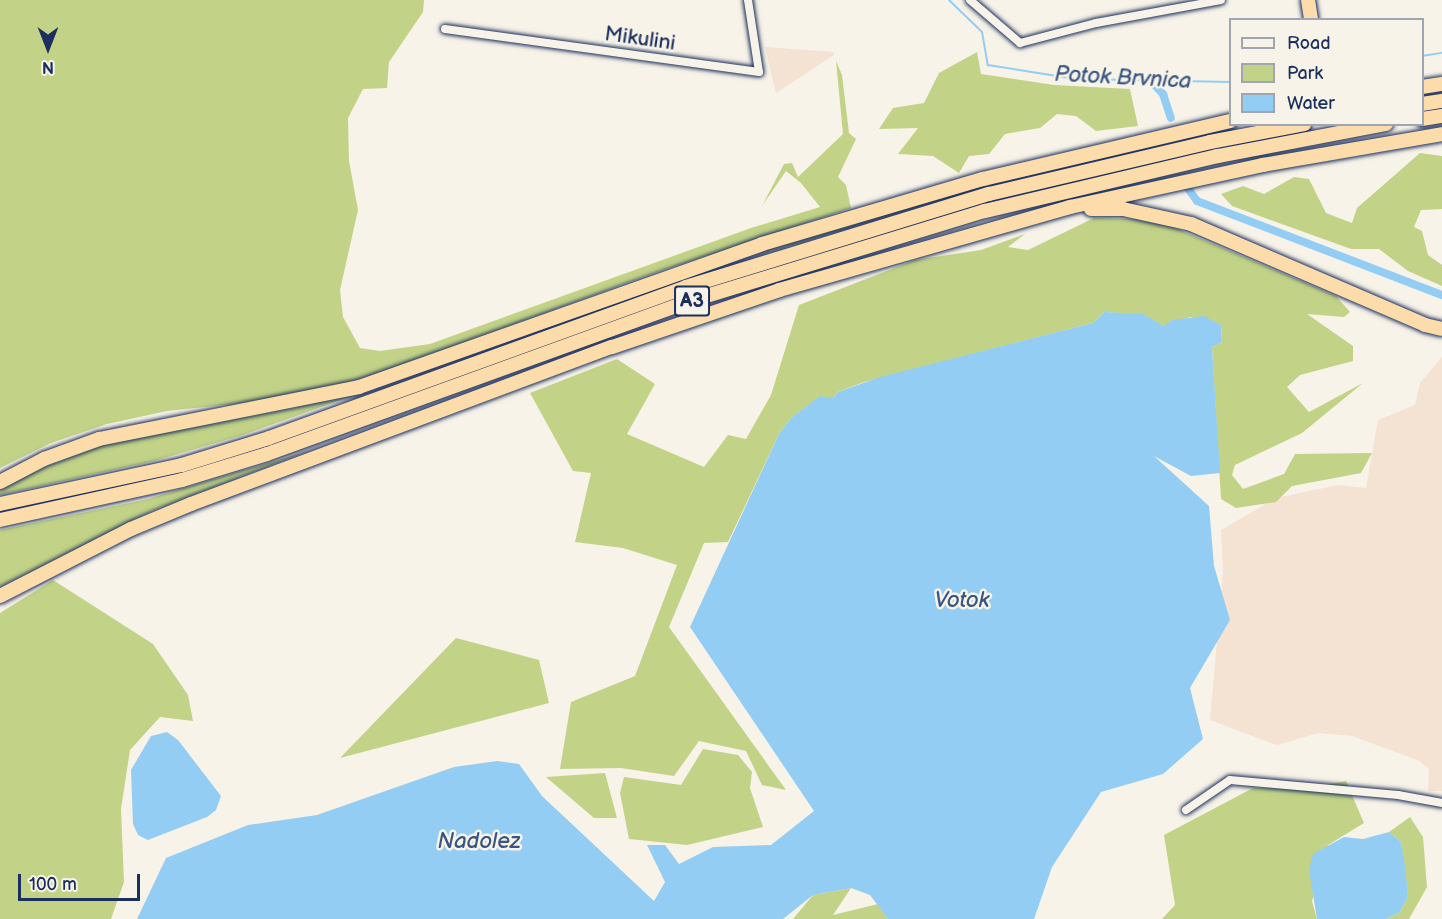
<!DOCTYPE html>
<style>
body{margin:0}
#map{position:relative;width:1442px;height:919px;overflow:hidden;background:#f7f3e8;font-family:"Balsamiq Sans",sans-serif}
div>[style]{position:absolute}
.built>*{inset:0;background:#f4e2d2}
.green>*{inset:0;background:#c2d387}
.water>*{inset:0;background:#94cdf3}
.stream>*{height:2px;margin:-1px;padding:0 1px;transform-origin:1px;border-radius:1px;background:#94cdf3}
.canal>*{height:8px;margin:-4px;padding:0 4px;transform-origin:4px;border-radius:4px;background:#94cdf3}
.roads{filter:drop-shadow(0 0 2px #1b2f5e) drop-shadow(0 0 2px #1b2f5e)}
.minor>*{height:8px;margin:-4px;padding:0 4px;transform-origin:4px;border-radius:4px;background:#f7f3e8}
.motorway>*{height:14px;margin:-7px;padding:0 7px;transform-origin:7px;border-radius:7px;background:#fddcac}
span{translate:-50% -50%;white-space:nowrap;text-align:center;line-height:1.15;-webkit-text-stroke:5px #f7f3e8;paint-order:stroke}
.shield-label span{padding:2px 4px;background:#f7f3e8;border:2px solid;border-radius:4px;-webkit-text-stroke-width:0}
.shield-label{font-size:20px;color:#1b2f5e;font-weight:700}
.street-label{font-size:21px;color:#1b2f5e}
.water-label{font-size:22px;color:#395683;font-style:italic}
.legend{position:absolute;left:1229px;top:18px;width:195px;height:108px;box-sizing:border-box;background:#f7f3e8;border:2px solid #9fa5b1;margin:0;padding:8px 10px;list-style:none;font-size:18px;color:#1b2f5e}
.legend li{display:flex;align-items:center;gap:12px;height:30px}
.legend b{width:30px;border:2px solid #9fa5b1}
.north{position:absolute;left:18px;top:18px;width:60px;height:60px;-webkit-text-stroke:4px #f7f3e8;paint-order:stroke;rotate:180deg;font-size:16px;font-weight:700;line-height:24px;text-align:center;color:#1b2f5e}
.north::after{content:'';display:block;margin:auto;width:21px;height:27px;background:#1b2f5e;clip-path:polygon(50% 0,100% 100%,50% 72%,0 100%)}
.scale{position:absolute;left:18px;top:874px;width:122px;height:27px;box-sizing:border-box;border:3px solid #1b2f5e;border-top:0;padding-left:8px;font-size:18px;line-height:21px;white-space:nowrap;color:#1b2f5e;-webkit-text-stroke:4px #f7f3e8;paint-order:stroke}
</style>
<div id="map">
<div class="built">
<i style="clip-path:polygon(765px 47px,834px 52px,834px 55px,776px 93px)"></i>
<i style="clip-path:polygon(1442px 357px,1442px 791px,1428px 791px,1429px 769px,1420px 761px,1352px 736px,1318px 733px,1277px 745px,1210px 720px,1223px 573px,1221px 530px,1276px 498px,1338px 485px,1366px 488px,1378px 420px,1415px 405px,1420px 383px)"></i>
</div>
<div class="green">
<i style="clip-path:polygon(0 0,424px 0,423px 12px,389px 62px,387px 88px,363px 89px,348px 118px,349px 161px,358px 210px,340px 290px,343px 317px,360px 348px,380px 351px,430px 344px,751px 228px,820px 207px,801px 183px,786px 171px,762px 206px,784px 164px,792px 163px,798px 177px,843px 134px,836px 61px,842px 75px,849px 133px,856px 139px,838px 177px,846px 185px,851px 208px,657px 272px,368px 377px,278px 399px,167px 411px,107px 424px,51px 443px,0 468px)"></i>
<i style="clip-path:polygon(977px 52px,981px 74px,1054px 85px,1130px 89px,1138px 126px,1096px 131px,1076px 116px,1057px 114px,1040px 128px,1005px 134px,989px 154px,969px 156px,959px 173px,933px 156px,898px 154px,918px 128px,879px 129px,893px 108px,924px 103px,939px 73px)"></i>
<i style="clip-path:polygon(1420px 153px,1442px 156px,1442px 209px,1421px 210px,1414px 227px,1422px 231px,1428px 255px,1442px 265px,1442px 286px,1408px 271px,1379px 249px,1351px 249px,1232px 206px,1221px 194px,1243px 186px,1264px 194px,1294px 177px,1309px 179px,1326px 213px,1352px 223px,1357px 208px)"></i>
<i style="clip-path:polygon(1038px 172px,704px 270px,243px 435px,154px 461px,0 495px,0 489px,27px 474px,102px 445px,295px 408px,359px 392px,761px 249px,912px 204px)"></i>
<i style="clip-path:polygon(1094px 218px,1140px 219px,1175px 228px,1336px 296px,1350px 312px,1344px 317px,1307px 314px,1353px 346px,1353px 361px,1300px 375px,1287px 387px,1309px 412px,1363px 383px,1302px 433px,1235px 465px,1232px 475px,1243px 489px,1284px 474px,1295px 454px,1372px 453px,1361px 473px,1292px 486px,1276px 502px,1236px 508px,1221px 499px,1212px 347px,1222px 342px,1221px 325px,1190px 317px,1164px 326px,1143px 315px,1104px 312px,1093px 323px,864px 382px,838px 392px,833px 398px,810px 404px,791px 418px,779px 434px,728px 542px,704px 543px,669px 627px,786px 790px,762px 785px,746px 751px,699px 741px,674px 776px,621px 768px,560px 769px,571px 702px,635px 676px,677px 565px,623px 548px,575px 542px,591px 473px,573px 471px,530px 393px,617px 359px,655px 384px,627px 434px,704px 467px,728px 435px,746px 439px,771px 395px,799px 305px,915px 260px,981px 250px,1025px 234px,1008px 247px,1028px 250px)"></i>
<i style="clip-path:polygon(311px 450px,152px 511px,0 587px,0 530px,148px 499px)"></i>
<i style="clip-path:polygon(53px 580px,153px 644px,188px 695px,193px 721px,160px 717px,130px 750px,121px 809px,124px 882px,111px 919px,0 919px,0 613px)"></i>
<i style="clip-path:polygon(456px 638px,539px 660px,549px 703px,340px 758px)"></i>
<i style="clip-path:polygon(703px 749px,738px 755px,752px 772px,750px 788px,763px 827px,687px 845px,629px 839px,620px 793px,624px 777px,681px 785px)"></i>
<i style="clip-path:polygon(605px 773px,617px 818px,594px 818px,546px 777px)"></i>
<i style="clip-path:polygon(1346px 781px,1364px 823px,1328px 845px,1312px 901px,1317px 919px,1162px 919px,1175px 905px,1164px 835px,1253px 788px,1304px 789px)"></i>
<i style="clip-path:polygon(1410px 817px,1423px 837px,1427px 887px,1409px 919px,1386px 919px,1400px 912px,1408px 896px,1401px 842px,1389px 832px)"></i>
<i style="clip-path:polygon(851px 888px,833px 915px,878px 904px,888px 919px,793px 919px,813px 895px)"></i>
</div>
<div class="water">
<i style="clip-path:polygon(1104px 312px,1143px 314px,1164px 326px,1172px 320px,1204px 316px,1221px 325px,1222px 342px,1212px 347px,1220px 473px,1191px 476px,1154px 456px,1209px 506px,1214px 566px,1230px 620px,1190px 688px,1203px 739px,1163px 774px,1101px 792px,1052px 867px,1034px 919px,888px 919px,870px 895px,851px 888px,813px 895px,783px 919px,137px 919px,166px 858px,248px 825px,317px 815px,454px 767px,497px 761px,519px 764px,542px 796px,654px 901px,665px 882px,647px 845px,665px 845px,679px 864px,713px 847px,771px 845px,814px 811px,690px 627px,779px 434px,791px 418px,820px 396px,833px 398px,838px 392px,880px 377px,1093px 323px)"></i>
<i style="clip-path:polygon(167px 732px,178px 740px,221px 796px,216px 810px,207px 817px,148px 840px,138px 835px,133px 824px,131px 770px,151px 736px)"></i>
<i style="clip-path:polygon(1389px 832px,1401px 842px,1405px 865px,1408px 896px,1400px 912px,1386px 919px,1317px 919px,1309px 870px,1313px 854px,1344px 837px,1363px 839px)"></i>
</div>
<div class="stream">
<i style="left:949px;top:0;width:46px;rotate:44.1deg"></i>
<i style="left:982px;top:32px;width:34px;rotate:80deg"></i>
<i style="left:988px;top:65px;width:89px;rotate:9deg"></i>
<i style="left:1076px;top:79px;width:154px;rotate:1.1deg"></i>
<i style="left:1422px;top:56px;width:20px;rotate:-9deg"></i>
</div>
<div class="canal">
<i style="left:1149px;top:79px;width:21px;rotate:47deg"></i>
<i style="left:1163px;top:94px;width:25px;rotate:72deg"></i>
<i style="left:1187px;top:187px;width:17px;rotate:54deg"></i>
<i style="left:1197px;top:201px;width:262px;rotate:21deg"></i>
</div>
<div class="roads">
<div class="minor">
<i style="left:970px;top:0;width:66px;rotate:40.7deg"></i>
<i style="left:1020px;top:43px;width:79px;rotate:-14.7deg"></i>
<i style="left:1096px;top:23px;width:127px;rotate:-10.4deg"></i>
<i style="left:445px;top:29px;width:317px;rotate:7.8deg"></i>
<i style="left:759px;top:72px;width:73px;rotate:-98.7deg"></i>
<i style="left:1186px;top:810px;width:53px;rotate:-34.3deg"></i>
<i style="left:1230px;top:780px;width:169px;rotate:5.1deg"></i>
<i style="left:1398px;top:795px;width:45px;rotate:10.3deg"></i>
</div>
<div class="motorway">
<i style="left:1308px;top:0;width:20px;rotate:81deg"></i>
<i style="left:1422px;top:87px;width:20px;rotate:-9deg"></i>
<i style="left:1422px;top:104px;width:20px;rotate:-9deg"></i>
<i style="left:1422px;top:119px;width:20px;rotate:-9deg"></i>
<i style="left:1091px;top:209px;width:32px"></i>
<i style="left:1123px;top:209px;width:70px;rotate:12.4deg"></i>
<i style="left:1191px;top:224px;width:255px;rotate:23.3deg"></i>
<i style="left:1425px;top:325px;width:17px;rotate:13deg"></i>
<i style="left:0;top:482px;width:50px;rotate:-27.6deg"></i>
<i style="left:44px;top:459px;width:59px;rotate:-20deg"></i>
<i style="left:99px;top:439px;width:265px;rotate:-11.3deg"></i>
<i style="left:359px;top:387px;width:428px;rotate:-19.5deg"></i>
<i style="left:762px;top:244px;width:230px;rotate:-16.4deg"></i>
<i style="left:983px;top:179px;width:254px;rotate:-13.2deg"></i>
<i style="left:0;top:504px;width:186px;rotate:-12.1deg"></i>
<i style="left:182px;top:465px;width:91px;rotate:-17.2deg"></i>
<i style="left:269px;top:438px;width:443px;rotate:-19.9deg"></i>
<i style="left:686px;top:287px;width:317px;rotate:-17.1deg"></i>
<i style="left:989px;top:194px;width:227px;rotate:-13.2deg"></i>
<i style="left:1210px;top:142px;width:96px;rotate:-10.8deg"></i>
<i style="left:0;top:520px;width:186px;rotate:-12.4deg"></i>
<i style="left:182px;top:480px;width:89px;rotate:-17deg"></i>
<i style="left:267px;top:454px;width:450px;rotate:-19.9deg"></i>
<i style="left:690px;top:301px;width:308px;rotate:-17deg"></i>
<i style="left:985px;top:211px;width:239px;rotate:-13.3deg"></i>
<i style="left:1218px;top:156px;width:171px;rotate:-10.8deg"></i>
<i style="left:0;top:596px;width:147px;rotate:-27.1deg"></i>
<i style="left:131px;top:529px;width:65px;rotate:-22.6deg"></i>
<i style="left:191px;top:504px;width:449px;rotate:-20.5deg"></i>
<i style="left:612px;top:347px;width:176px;rotate:-18.8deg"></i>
<i style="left:779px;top:290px;width:303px;rotate:-15.9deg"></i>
<i style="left:1070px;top:207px;width:198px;rotate:-12.3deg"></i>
<i style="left:1263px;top:165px;width:182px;rotate:-9.8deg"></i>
</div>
</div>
<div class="shield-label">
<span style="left:692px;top:301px">A3</span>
</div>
<div class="street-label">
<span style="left:640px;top:39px;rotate:8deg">Mikulini</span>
</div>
<div class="water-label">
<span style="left:1123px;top:78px;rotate:3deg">Potok Brvnica</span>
<span style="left:962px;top:601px">Votok</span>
<span style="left:479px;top:842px">Nadolez</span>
</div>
<ul class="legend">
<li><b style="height:8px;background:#f7f3e8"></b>Road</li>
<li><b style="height:16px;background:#c2d387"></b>Park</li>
<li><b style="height:16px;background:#94cdf3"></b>Water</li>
</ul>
<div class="north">N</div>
<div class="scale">100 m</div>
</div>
